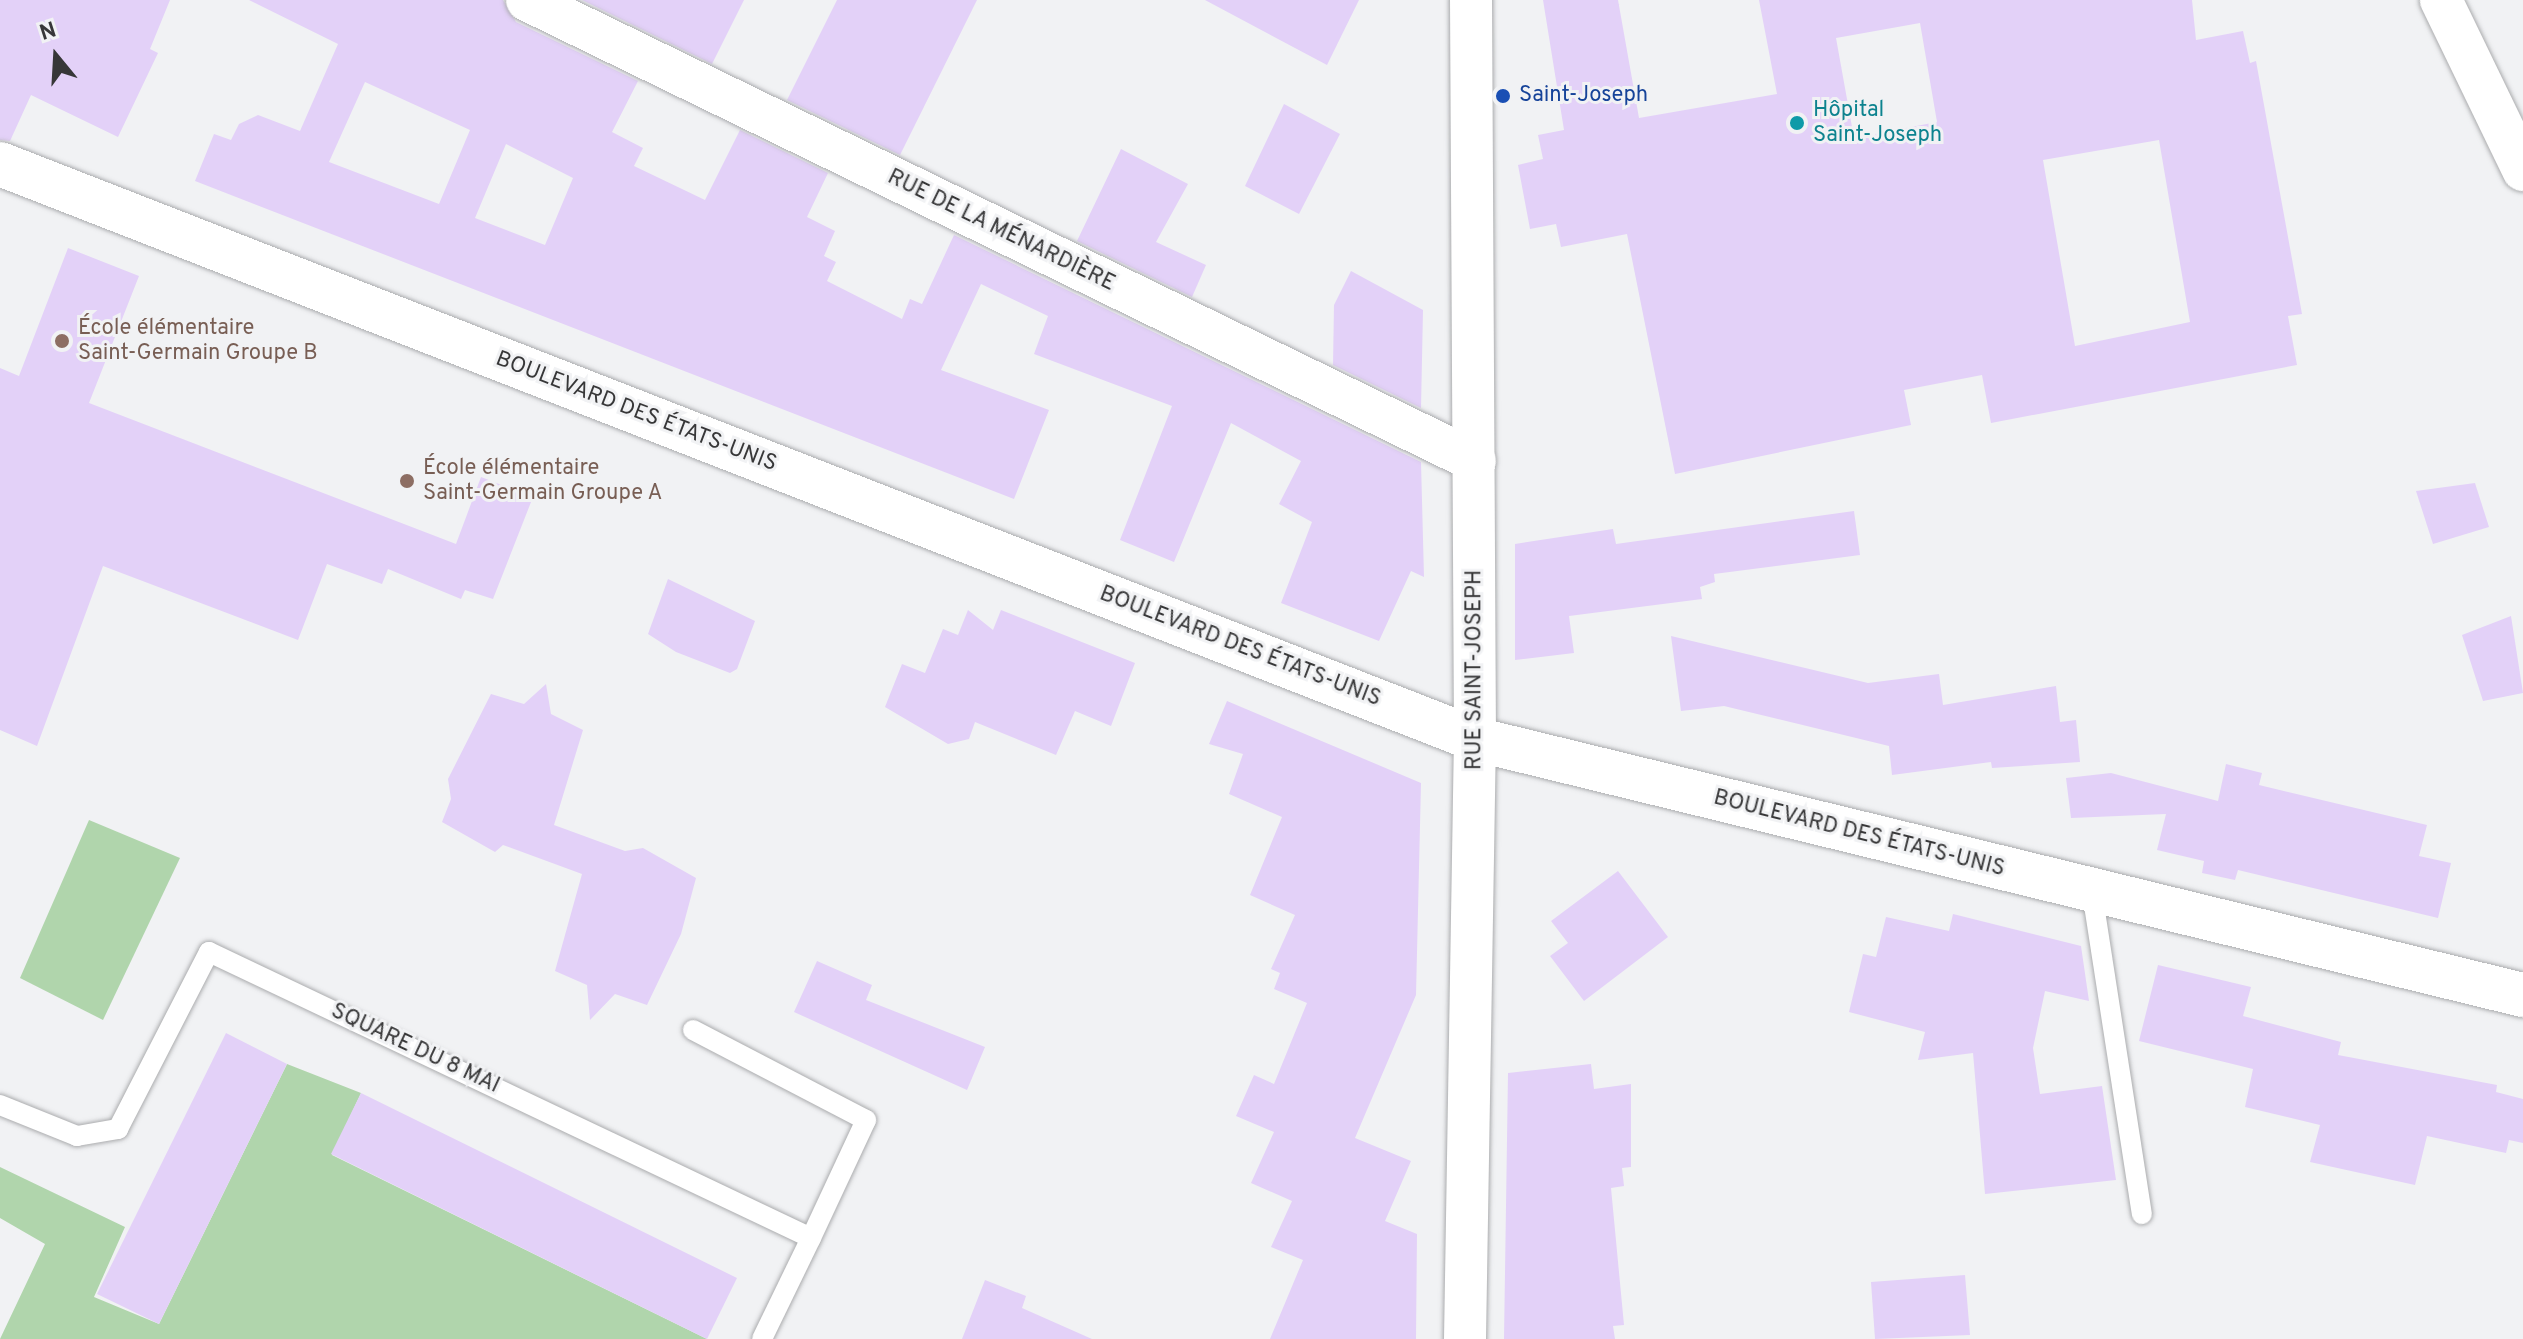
<!DOCTYPE html>
<meta charset="utf-8">
<style>
body{margin:0}
#map{position:relative;width:2523px;height:1339px;overflow:hidden;background:#f1f2f4;font-family:Overpass,sans-serif}
div>[style]{position:absolute}
.green>*{inset:0;background:#b0d5ac}
.building>*{inset:0;background:#e3d1f8}
.roads{filter:drop-shadow(0 0 2px #abacae) drop-shadow(0 0 2px #abacae)}
.lane>*{height:20px;margin:-10px;padding:0 10px;transform-origin:10px;border-radius:10px;background:#fff}
.street>*{height:42px;margin:-21px;padding:0 21px;transform-origin:21px;border-radius:21px;background:#fff}
.secondary>*{height:44px;margin:-22px;padding:0 22px;transform-origin:22px;border-radius:22px;background:#fff}
.dots>*{width:22px;height:22px;translate:-50% -50%;box-sizing:border-box;border:4px solid #f1f2f4;border-radius:50%}
span{translate:-50% -50%;white-space:nowrap;text-align:center;line-height:1.15;-webkit-text-stroke:6px #f1f2f4;paint-order:stroke}
.transit-label{font-size:22px;color:#164399}
.left{translate:0 -50%;text-align:left}
.culture-label{font-size:22px;color:#0d838f}
.street-label{font-size:22px;color:#373738}
.education-label{font-size:22px;color:#785e54}
.north{position:absolute;left:16px;top:16px;width:80px;height:80px;-webkit-text-stroke:6px #f1f2f4;paint-order:stroke;rotate:342deg;font-size:22px;font-weight:700;line-height:32px;text-align:center;color:#373738}
.north::after{content:'';display:block;margin:auto;width:28px;height:36px;background:#373738;clip-path:polygon(50% 0,100% 100%,50% 72%,0 100%)}
</style>
<div id="map">
<div class="green">
<i style="clip-path:polygon(89px 820px,180px 858px,103px 1020px,20px 978px)"></i>
<i style="clip-path:polygon(287px 1064px,361px 1093px,332px 1155px,707px 1339px,0 1339px,45px 1244px,0 1218px,0 1167px,125px 1227px,94px 1297px,159px 1324px)"></i>
</div>
<div class="building">
<i style="clip-path:polygon(0 0,170px 0,150px 49px,158px 53px,118px 137px,31px 95px,10px 141px,0 140px)"></i>
<i style="clip-path:polygon(evenodd,249px 0,503px 0,516px 22px,638px 81px,612px 132px,643px 148px,634px 166px,705px 200px,740px 130px,828px 173px,807px 217px,835px 231px,824px 256px,836px 262px,827px 281px,902px 319px,910px 299px,922px 304px,954px 235px,1421px 462px,1424px 577px,1411px 571px,1379px 641px,1281px 603px,1312px 522px,1279px 504px,1301px 461px,1231px 423px,1174px 562px,1120px 540px,1172px 406px,1034px 354px,1048px 316px,981px 284px,941px 370px,1049px 410px,1014px 499px,195px 181px,214px 134px,231px 140px,239px 124px,258px 115px,300px 131px,338px 44px,249px 0,365px 82px,470px 130px,439px 204px,329px 162px,365px 82px,249px 0,506px 144px,573px 178px,545px 245px,475px 218px,506px 144px)"></i>
<i style="clip-path:polygon(582px 0,744px 0,712px 64px)"></i>
<i style="clip-path:polygon(837px 0,977px 0,900px 155px,787px 100px)"></i>
<i style="clip-path:polygon(1205px 0,1359px 0,1327px 65px)"></i>
<i style="clip-path:polygon(evenodd,1543px 0,1618px 0,1639px 118px,1777px 94px,1759px 0,2192px 0,2196px 40px,2243px 31px,2250px 63px,2256px 61px,2302px 314px,2288px 316px,2297px 365px,1991px 423px,1982px 375px,1904px 390px,1911px 425px,1675px 474px,1627px 234px,1561px 247px,1556px 224px,1530px 229px,1518px 165px,1543px 159px,1538px 135px,1564px 130px,1543px 0,1920px 23px,1937px 122px,1854px 138px,1836px 38px,1920px 23px,1543px 0,2159px 140px,2190px 322px,2075px 346px,2043px 160px,2159px 140px)"></i>
<i style="clip-path:polygon(1284px 104px,1340px 134px,1299px 214px,1245px 186px)"></i>
<i style="clip-path:polygon(1121px 149px,1188px 184px,1156px 242px,1206px 265px,1192px 297px,1077px 241px)"></i>
<i style="clip-path:polygon(68px 248px,139px 276px,89px 403px,456px 544px,481px 477px,533px 497px,493px 599px,465px 590px,461px 599px,388px 569px,382px 584px,327px 564px,298px 640px,103px 566px,37px 746px,0 730px,0 368px,19px 376px)"></i>
<i style="clip-path:polygon(1351px 271px,1423px 310px,1421px 408px,1333px 365px,1334px 305px)"></i>
<i style="clip-path:polygon(2475px 483px,2489px 527px,2433px 544px,2416px 491px)"></i>
<i style="clip-path:polygon(1854px 511px,1860px 555px,1714px 574px,1715px 582px,1700px 587px,1702px 599px,1569px 616px,1574px 653px,1515px 660px,1515px 544px,1613px 529px,1616px 544px)"></i>
<i style="clip-path:polygon(668px 579px,755px 621px,737px 669px,730px 673px,676px 652px,648px 634px)"></i>
<i style="clip-path:polygon(968px 610px,993px 630px,1001px 610px,1135px 663px,1111px 726px,1075px 711px,1056px 755px,975px 722px,969px 739px,948px 744px,885px 707px,902px 664px,925px 673px,943px 629px,958px 635px)"></i>
<i style="clip-path:polygon(2511px 616px,2523px 693px,2483px 701px,2462px 635px)"></i>
<i style="clip-path:polygon(1671px 636px,1868px 683px,1939px 674px,1943px 705px,2056px 686px,2060px 722px,2076px 720px,2080px 762px,1992px 768px,1991px 762px,1892px 775px,1889px 746px,1724px 706px,1681px 711px)"></i>
<i style="clip-path:polygon(546px 684px,551px 714px,583px 730px,554px 825px,625px 851px,643px 848px,696px 878px,681px 934px,647px 1005px,615px 994px,590px 1020px,587px 985px,555px 971px,582px 874px,503px 845px,495px 852px,442px 822px,451px 799px,448px 779px,491px 694px,524px 704px)"></i>
<i style="clip-path:polygon(1227px 701px,1421px 783px,1416px 995px,1355px 1138px,1411px 1161px,1385px 1221px,1417px 1234px,1416px 1339px,1270px 1339px,1303px 1260px,1271px 1247px,1292px 1201px,1251px 1183px,1274px 1132px,1236px 1116px,1254px 1075px,1274px 1084px,1307px 1003px,1274px 989px,1280px 973px,1271px 969px,1295px 915px,1250px 895px,1282px 817px,1229px 794px,1243px 754px,1209px 744px)"></i>
<i style="clip-path:polygon(2226px 764px,2262px 773px,2259px 785px,2427px 825px,2419px 856px,2451px 863px,2438px 918px,2238px 870px,2235px 880px,2202px 873px,2204px 861px,2157px 850px,2166px 814px,2071px 818px,2066px 778px,2111px 773px,2218px 801px)"></i>
<i style="clip-path:polygon(1618px 871px,1668px 937px,1584px 1001px,1550px 956px,1568px 943px,1551px 921px)"></i>
<i style="clip-path:polygon(1953px 914px,2081px 946px,2089px 1001px,2045px 991px,2033px 1048px,2040px 1094px,2102px 1086px,2116px 1180px,1985px 1194px,1973px 1053px,1918px 1060px,1925px 1032px,1849px 1012px,1863px 954px,1876px 957px,1886px 917px,1949px 931px)"></i>
<i style="clip-path:polygon(817px 961px,872px 985px,866px 1000px,985px 1047px,967px 1090px,794px 1012px)"></i>
<i style="clip-path:polygon(2158px 965px,2251px 987px,2243px 1016px,2341px 1042px,2338px 1055px,2497px 1085px,2496px 1092px,2523px 1099px,2523px 1143px,2509px 1140px,2506px 1153px,2427px 1136px,2415px 1185px,2310px 1162px,2320px 1125px,2245px 1107px,2253px 1069px,2139px 1041px)"></i>
<i style="clip-path:polygon(226px 1033px,287px 1064px,159px 1324px,97px 1294px)"></i>
<i style="clip-path:polygon(1591px 1064px,1594px 1089px,1631px 1084px,1631px 1167px,1622px 1168px,1624px 1186px,1611px 1188px,1624px 1325px,1613px 1326px,1615px 1339px,1504px 1339px,1508px 1073px)"></i>
<i style="clip-path:polygon(361px 1093px,737px 1278px,707px 1339px,331px 1154px)"></i>
<i style="clip-path:polygon(1965px 1275px,1970px 1335px,1875px 1339px,1871px 1282px)"></i>
<i style="clip-path:polygon(985px 1280px,1026px 1296px,1022px 1308px,1092px 1339px,962px 1339px)"></i>
</div>
<div class="roads">
<div class="lane">
<i style="left:2092px;top:892px;width:326px;rotate:81.2deg"></i>
<i style="left:693px;top:1030px;width:195px;rotate:27.5deg"></i>
<i style="left:866px;top:1120px;width:130px;rotate:115deg"></i>
<i style="left:0;top:1105px;width:83px;rotate:21.9deg"></i>
<i style="left:77px;top:1136px;width:42px;rotate:-9.7deg"></i>
<i style="left:118px;top:1129px;width:199px;rotate:-62.8deg"></i>
<i style="left:209px;top:952px;width:666px;rotate:25.41deg"></i>
<i style="left:811px;top:1238px;width:112px;rotate:115.9deg"></i>
</div>
<div class="street">
<i style="left:527px;top:0;width:1054px;rotate:25.93deg"></i>
<i style="left:2441px;top:0;width:189px;rotate:64.2deg"></i>
<i style="left:1465px;top:1339px;width:600px;rotate:-89.05deg"></i>
<i style="left:1475px;top:739px;width:739px;rotate:-90.31deg"></i>
</div>
<div class="secondary">
<i style="left:0;top:164px;width:1583px;rotate:21.3deg"></i>
<i style="left:1475px;top:739px;width:1079px;rotate:13.73deg"></i>
</div>
</div>
<div class="dots">
<i style="left:1503px;top:96px;background:#1a4fb4"></i>
<i style="left:1797px;top:123px;background:#0f9aa8"></i>
<i style="left:62px;top:341px;background:#8d6e63"></i>
<i style="left:407px;top:481px;background:#8d6e63"></i>
</div>
<div class="transit-label">
<span class="left" style="left:1519px;top:96px">Saint-Joseph</span>
</div>
<div class="culture-label">
<span class="left" style="left:1813px;top:123px">Hôpital<br>Saint-Joseph</span>
</div>
<div class="street-label">
<span style="left:1001px;top:231px;rotate:26deg">RUE DE LA MÉNARDIÈRE</span>
<span style="left:636px;top:412px;rotate:21deg">BOULEVARD DES ÉTATS-UNIS</span>
<span style="left:1240px;top:647px;rotate:21deg">BOULEVARD DES ÉTATS-UNIS</span>
<span style="left:1475px;top:670px;rotate:-90deg">RUE SAINT-JOSEPH</span>
<span style="left:1859px;top:834px;rotate:14deg">BOULEVARD DES ÉTATS-UNIS</span>
<span style="left:415px;top:1049px;rotate:25deg">SQUARE DU 8 MAI</span>
</div>
<div class="education-label">
<span class="left" style="left:78px;top:341px">École élémentaire<br>Saint-Germain Groupe B</span>
<span class="left" style="left:423px;top:481px">École élémentaire<br>Saint-Germain Groupe A</span>
</div>
<div class="north">N</div>
</div>
